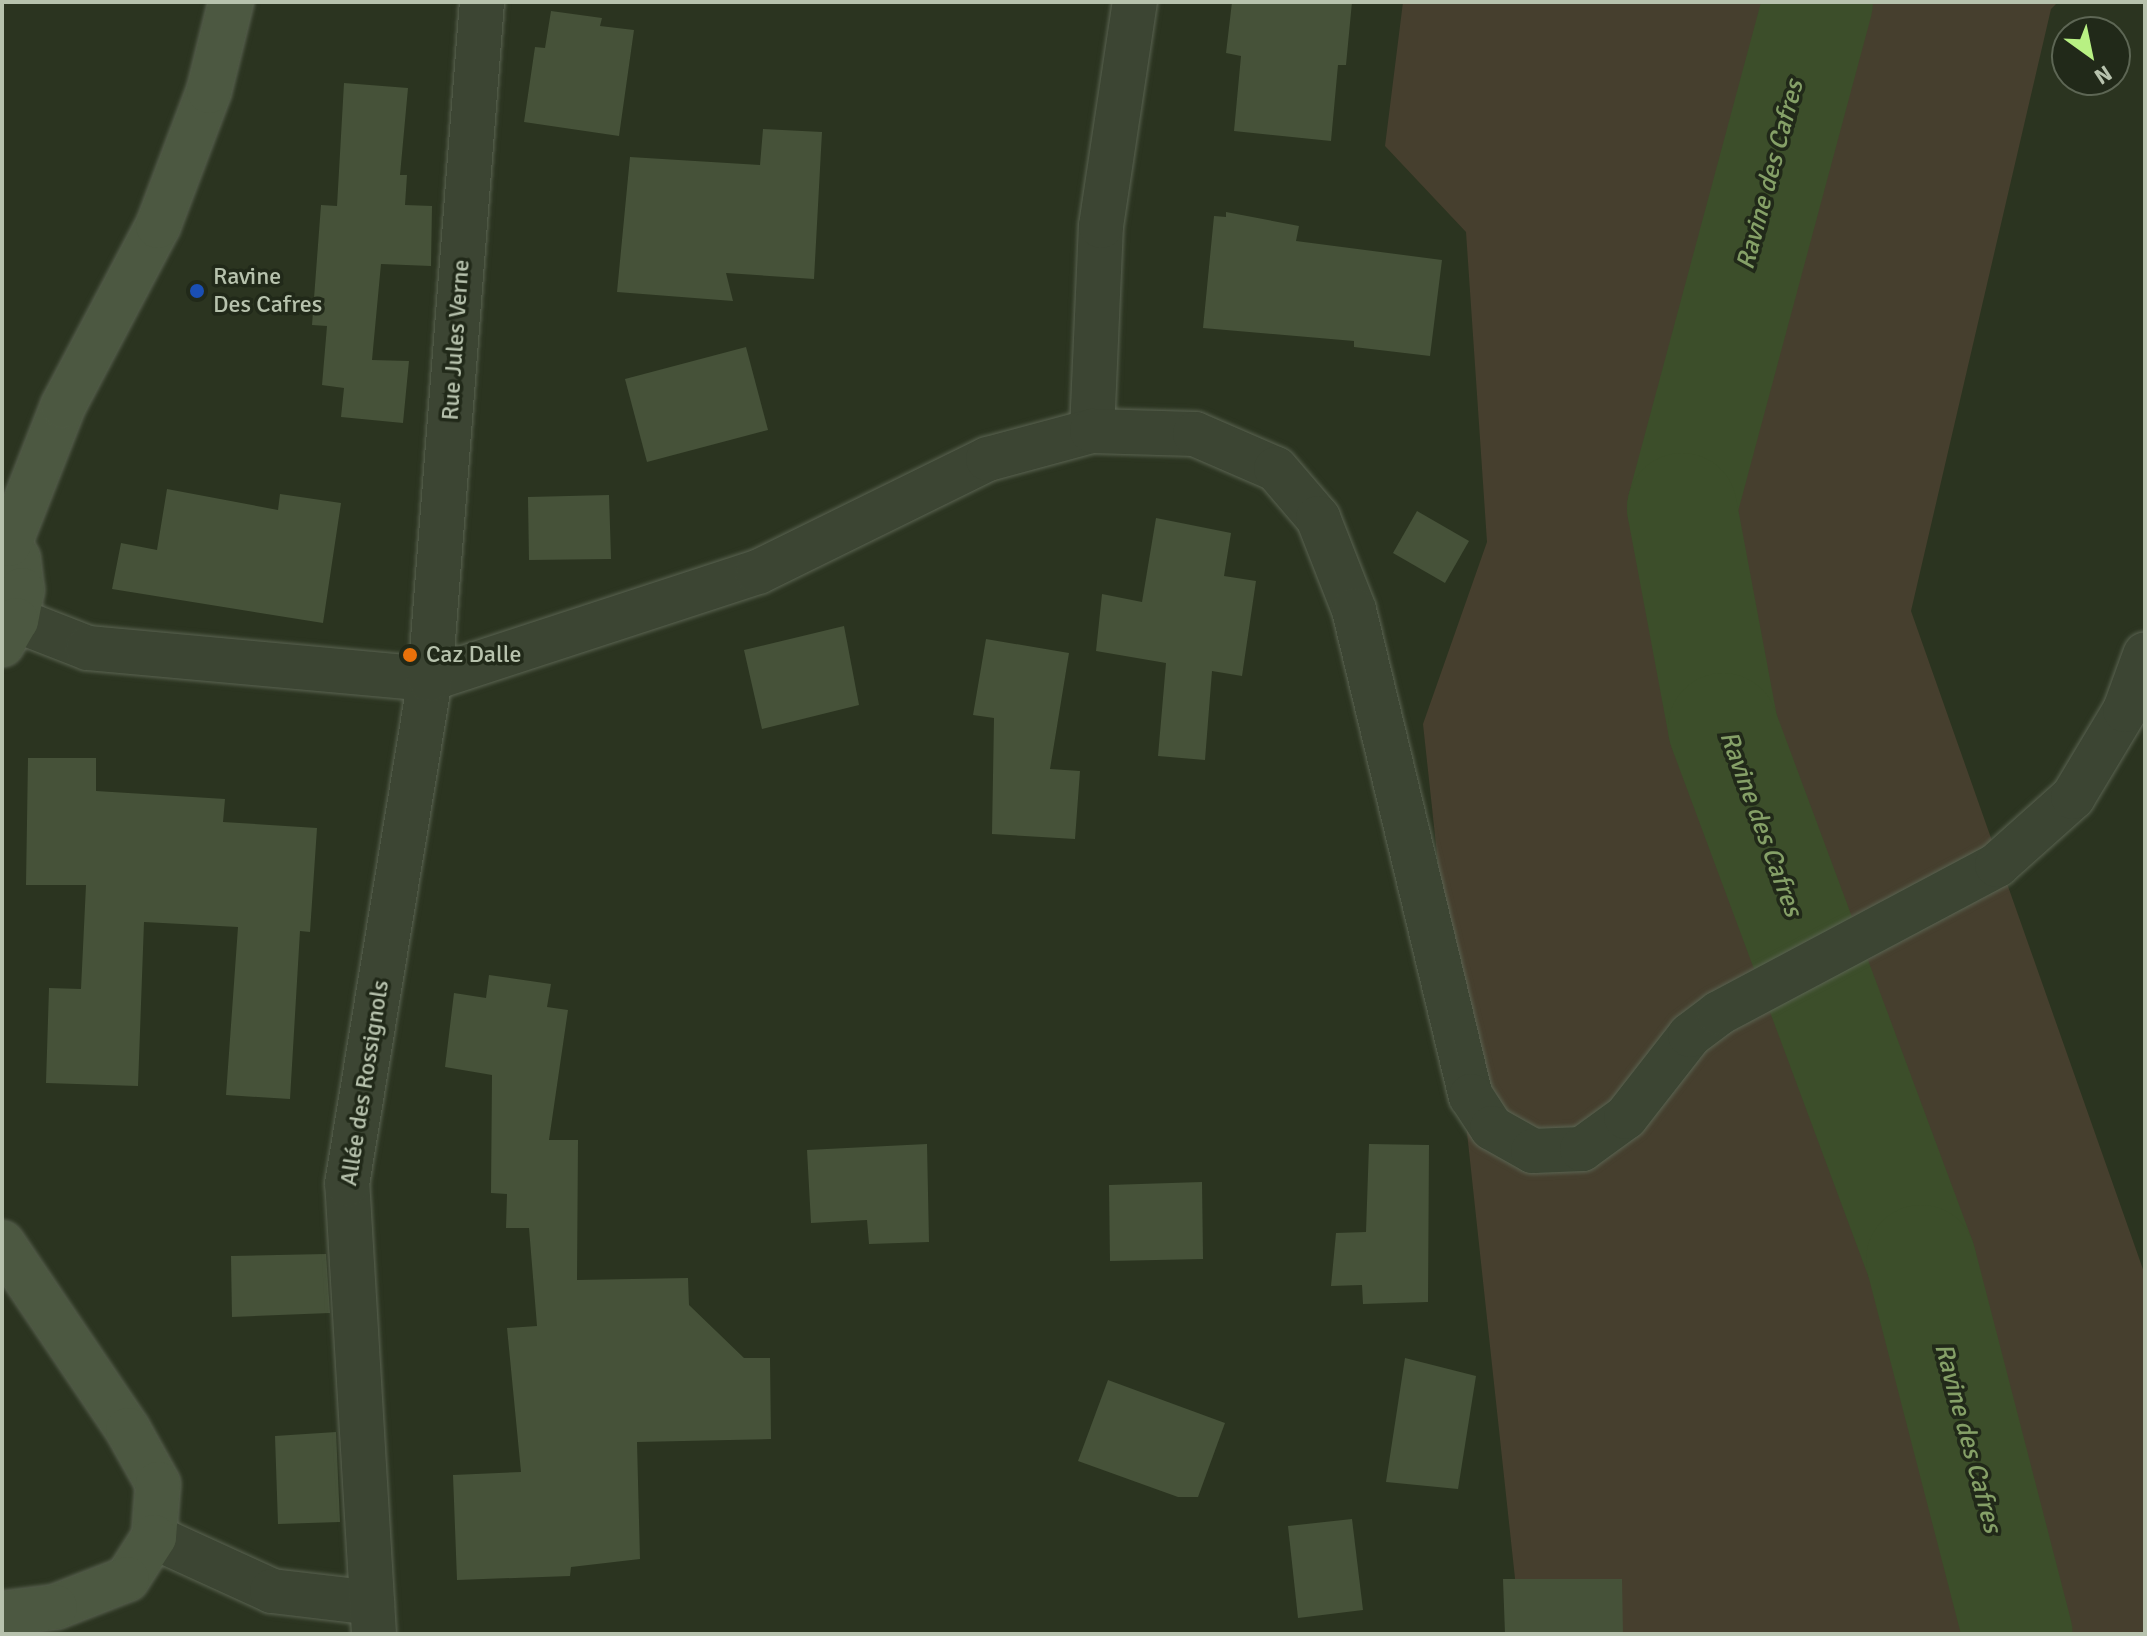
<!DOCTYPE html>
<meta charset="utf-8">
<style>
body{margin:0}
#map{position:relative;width:2147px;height:1636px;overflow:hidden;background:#2b3420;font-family:Signika,sans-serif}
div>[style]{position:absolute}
.green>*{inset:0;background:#463f2e}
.river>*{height:110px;margin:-55px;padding:0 55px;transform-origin:55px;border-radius:55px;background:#3c4e2a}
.building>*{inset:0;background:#465239}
.roads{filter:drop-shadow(0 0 2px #5a6351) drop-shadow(0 0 2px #5a6351)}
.street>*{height:44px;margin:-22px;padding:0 22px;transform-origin:22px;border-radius:22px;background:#3c4533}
.secondary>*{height:44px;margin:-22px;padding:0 22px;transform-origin:22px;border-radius:22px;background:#4c5841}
.dots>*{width:22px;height:22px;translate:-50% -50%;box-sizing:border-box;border:4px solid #212919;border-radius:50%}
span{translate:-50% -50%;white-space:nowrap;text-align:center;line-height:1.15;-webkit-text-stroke:7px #212919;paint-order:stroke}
.poi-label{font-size:24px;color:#b7c2ad}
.left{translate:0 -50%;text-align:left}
.street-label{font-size:24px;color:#b7c2ad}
.water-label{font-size:26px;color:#85a067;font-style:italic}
.frame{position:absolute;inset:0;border:4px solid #b7c2ad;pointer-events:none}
.north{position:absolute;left:2051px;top:16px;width:80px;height:80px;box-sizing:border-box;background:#212919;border:2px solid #5d6654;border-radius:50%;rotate:147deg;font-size:22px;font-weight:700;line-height:32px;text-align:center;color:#b7c2ad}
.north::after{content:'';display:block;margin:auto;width:28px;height:36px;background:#b8f183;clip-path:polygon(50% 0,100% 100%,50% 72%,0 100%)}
</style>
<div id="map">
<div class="green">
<i style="clip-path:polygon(1403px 2px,2058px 2px,2051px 9px,1911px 611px,2145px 1275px,2145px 1634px,1521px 1634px,1423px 724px,1487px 542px,1466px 232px,1385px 146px)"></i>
</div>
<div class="river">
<i style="left:1818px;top:2px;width:524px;rotate:105.04deg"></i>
<i style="left:1682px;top:508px;width:224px;rotate:79.4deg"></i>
<i style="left:1723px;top:728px;width:568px;rotate:69.59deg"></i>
<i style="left:1921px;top:1260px;width:386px;rotate:75.5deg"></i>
</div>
<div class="building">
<i style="clip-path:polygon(1232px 2px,1352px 2px,1346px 65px,1338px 65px,1331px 141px,1234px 131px,1241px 56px,1226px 53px)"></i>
<i style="clip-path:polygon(551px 11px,602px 18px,600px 26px,634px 30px,619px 136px,524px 122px,535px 47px,545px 48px)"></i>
<i style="clip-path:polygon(344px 83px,408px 88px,400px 175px,407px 175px,405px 205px,432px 206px,431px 266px,381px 264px,372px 360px,409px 361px,403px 423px,341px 417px,344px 388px,322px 385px,327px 326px,312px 325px,321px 205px,337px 206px)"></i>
<i style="clip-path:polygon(763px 129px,822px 132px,814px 279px,726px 273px,733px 301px,617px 292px,630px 157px,760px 165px)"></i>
<i style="clip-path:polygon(1226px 212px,1299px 226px,1296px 241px,1442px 260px,1430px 356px,1354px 347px,1354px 341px,1203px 328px,1214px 216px,1226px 217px)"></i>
<i style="clip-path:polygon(746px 347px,768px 430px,647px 462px,625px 379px)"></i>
<i style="clip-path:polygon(167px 489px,278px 510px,280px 494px,341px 503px,323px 623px,112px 589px,121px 543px,157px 550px)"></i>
<i style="clip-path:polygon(609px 495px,611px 559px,529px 560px,528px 497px)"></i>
<i style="clip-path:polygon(1417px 511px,1469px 541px,1445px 583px,1393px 553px)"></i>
<i style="clip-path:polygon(1156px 518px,1231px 533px,1224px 576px,1256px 581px,1242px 676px,1212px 671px,1205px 760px,1158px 756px,1166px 663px,1096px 651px,1102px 594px,1142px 602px)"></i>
<i style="clip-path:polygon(844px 626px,859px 705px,762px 729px,744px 650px)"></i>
<i style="clip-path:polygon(986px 639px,1069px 653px,1050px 769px,1080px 771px,1075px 839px,992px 834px,994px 718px,973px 715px)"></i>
<i style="clip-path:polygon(28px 758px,96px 758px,96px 791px,225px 799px,223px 822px,317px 828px,310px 932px,300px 931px,290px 1099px,226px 1095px,238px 927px,144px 922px,138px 1086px,46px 1083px,49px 988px,81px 989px,86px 885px,26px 885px)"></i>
<i style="clip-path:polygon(489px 975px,551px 984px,547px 1007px,568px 1010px,549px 1140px,578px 1140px,577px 1280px,688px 1278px,689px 1305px,744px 1358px,770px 1358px,771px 1439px,637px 1442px,640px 1559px,571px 1567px,570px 1576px,457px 1580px,453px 1475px,521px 1472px,507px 1328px,537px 1326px,529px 1228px,506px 1228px,507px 1194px,491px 1193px,492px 1075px,445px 1067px,454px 993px,486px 998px)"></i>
<i style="clip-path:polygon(927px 1144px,929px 1242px,869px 1244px,867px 1220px,811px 1223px,807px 1150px)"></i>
<i style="clip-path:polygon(1369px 1144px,1429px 1145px,1428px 1302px,1363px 1304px,1362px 1285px,1331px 1286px,1336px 1233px,1366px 1232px)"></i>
<i style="clip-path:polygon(1202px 1182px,1203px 1259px,1110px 1261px,1109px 1185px)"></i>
<i style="clip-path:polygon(326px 1254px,330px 1313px,232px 1317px,231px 1256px)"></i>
<i style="clip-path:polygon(1405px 1358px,1476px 1376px,1458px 1489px,1386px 1482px)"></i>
<i style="clip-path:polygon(1108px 1380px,1225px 1423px,1198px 1497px,1178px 1497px,1078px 1461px)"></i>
<i style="clip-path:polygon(336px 1432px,340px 1522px,278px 1524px,275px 1436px)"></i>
<i style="clip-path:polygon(1352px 1519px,1363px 1610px,1298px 1618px,1288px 1526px)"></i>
<i style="clip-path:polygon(1503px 1579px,1622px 1579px,1623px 1634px,1505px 1634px)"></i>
</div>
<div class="roads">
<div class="street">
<i style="left:1092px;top:431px;width:205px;rotate:-87.5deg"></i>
<i style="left:1101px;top:226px;width:227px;rotate:-81.4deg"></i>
<i style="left:16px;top:620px;width:77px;rotate:21.3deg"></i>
<i style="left:88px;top:648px;width:343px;rotate:5.2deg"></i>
<i style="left:430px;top:679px;width:345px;rotate:-18.1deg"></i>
<i style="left:758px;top:572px;width:256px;rotate:-26.2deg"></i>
<i style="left:988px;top:459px;width:108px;rotate:-15.1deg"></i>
<i style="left:1092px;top:431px;width:103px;rotate:1.7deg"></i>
<i style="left:1195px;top:434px;width:88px;rotate:23.4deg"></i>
<i style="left:1276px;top:469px;width:65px;rotate:49.4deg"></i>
<i style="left:1318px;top:518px;width:99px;rotate:68.6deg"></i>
<i style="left:1354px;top:610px;width:500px;rotate:76.5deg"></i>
<i style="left:1471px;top:1096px;width:38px;rotate:57deg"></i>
<i style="left:1492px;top:1128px;width:47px;rotate:29.3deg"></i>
<i style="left:1533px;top:1151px;width:49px;rotate:-2.3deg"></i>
<i style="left:1582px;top:1149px;width:54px;rotate:-36deg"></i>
<i style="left:1626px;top:1117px;width:104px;rotate:-52deg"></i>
<i style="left:1690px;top:1035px;width:36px;rotate:-37deg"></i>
<i style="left:1719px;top:1013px;width:315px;rotate:-28deg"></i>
<i style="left:1997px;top:865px;width:102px;rotate:-41.8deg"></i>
<i style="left:2073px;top:797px;width:101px;rotate:-59.1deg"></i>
<i style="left:2125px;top:710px;width:59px;rotate:-70deg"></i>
<i style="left:154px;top:1537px;width:130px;rotate:24.6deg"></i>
<i style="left:272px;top:1591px;width:101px;rotate:6.8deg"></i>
<i style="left:374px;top:1634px;width:451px;rotate:-93.4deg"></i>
<i style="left:347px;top:1184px;width:512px;rotate:-80.67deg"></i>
<i style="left:430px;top:679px;width:679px;rotate:-85.61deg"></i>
</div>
<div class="secondary">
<i style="left:2px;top:532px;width:31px;rotate:59deg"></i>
<i style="left:18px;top:559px;width:31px;rotate:83deg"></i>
<i style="left:22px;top:590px;width:31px;rotate:101deg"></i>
<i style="left:16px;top:620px;width:28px;rotate:120deg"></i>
<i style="left:9px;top:544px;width:148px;rotate:-68.6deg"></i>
<i style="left:63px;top:406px;width:204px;rotate:-62.2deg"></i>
<i style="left:158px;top:226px;width:144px;rotate:-69.3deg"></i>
<i style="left:209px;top:91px;width:92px;rotate:-76.1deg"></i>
<i style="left:2px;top:1243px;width:225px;rotate:56deg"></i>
<i style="left:128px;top:1430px;width:62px;rotate:60.9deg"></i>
<i style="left:158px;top:1484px;width:53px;rotate:94.3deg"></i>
<i style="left:154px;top:1537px;width:50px;rotate:122.7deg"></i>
<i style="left:127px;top:1579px;width:77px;rotate:158.7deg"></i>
<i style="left:55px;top:1607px;width:53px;rotate:172.5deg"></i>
</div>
</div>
<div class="dots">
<i style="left:197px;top:291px;background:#1a4fb4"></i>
<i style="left:410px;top:655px;background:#e8710a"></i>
</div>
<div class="poi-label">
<span class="left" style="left:213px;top:291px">Ravine<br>Des Cafres</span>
<span class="left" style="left:426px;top:655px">Caz Dalle</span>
</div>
<div class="street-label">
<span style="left:456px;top:340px;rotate:-86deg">Rue Jules Verne</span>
<span style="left:365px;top:1083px;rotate:-81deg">Allée des Rossignols</span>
</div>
<div class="water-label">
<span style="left:1771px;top:175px;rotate:-75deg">Ravine des Cafres</span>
<span style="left:1760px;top:824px;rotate:70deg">Ravine des Cafres</span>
<span style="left:1967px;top:1438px;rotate:75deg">Ravine des Cafres</span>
</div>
<div class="frame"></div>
<div class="north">N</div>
</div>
